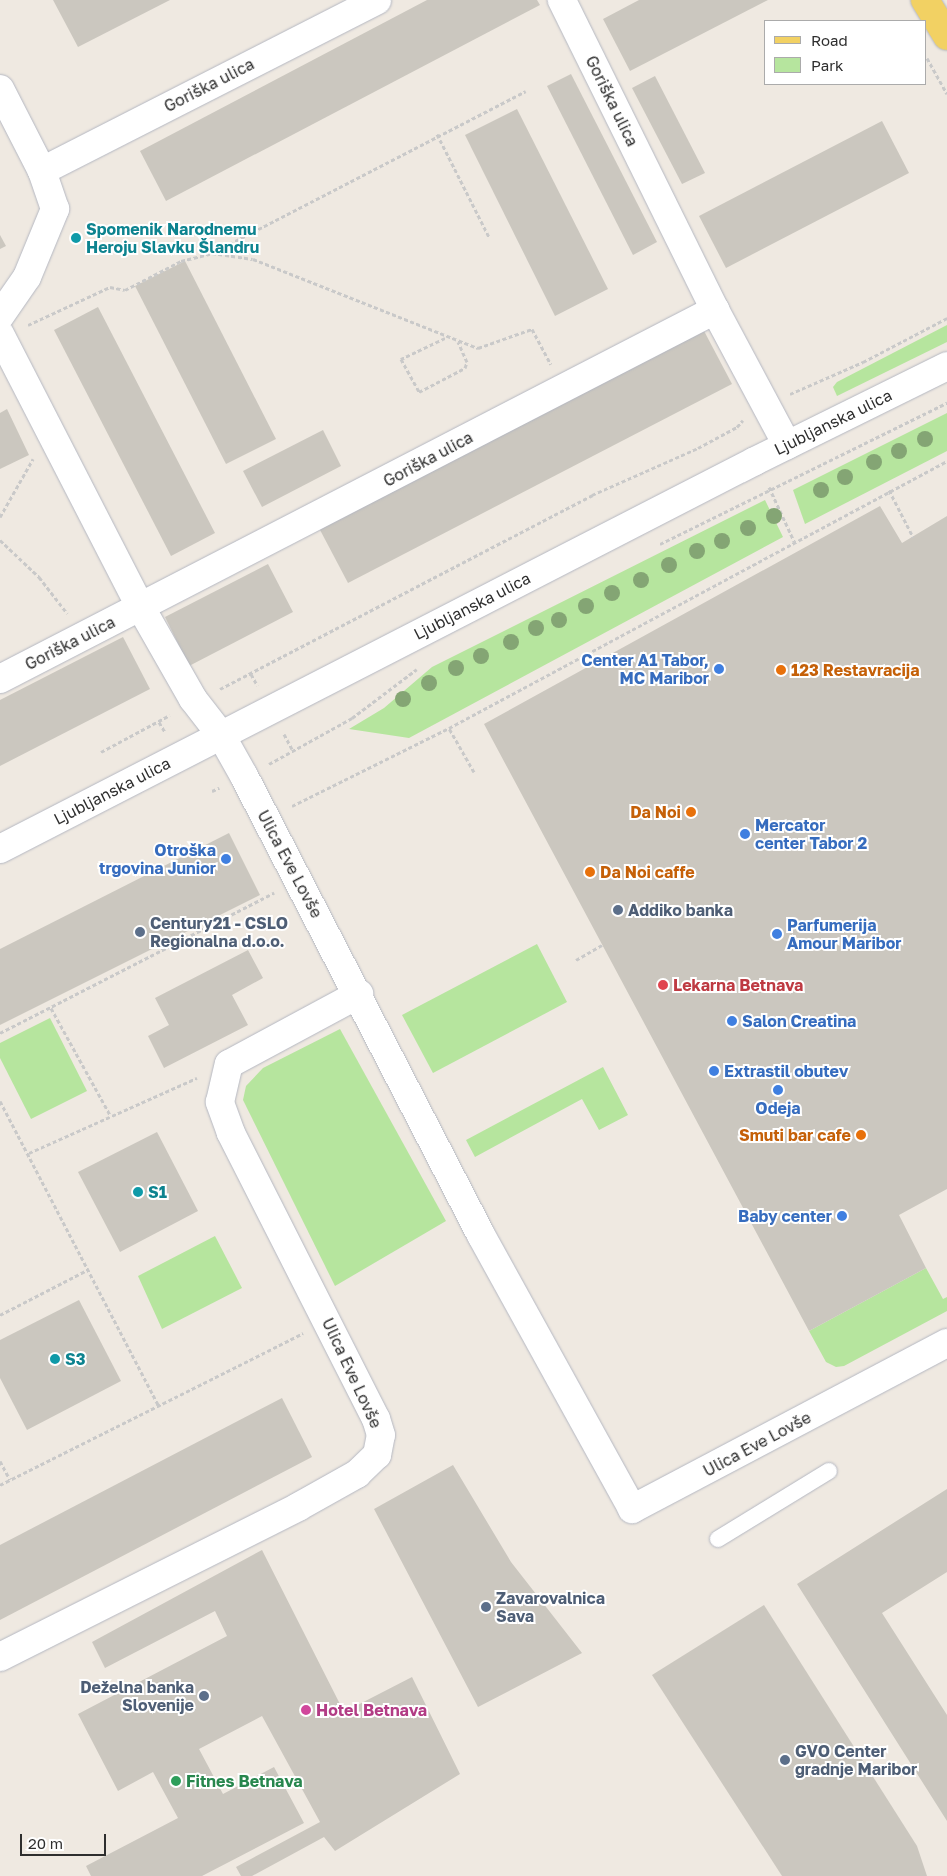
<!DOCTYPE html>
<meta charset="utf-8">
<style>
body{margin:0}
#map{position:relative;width:947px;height:1876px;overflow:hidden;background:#efe9e1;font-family:"Golos Text",sans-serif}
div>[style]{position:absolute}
.green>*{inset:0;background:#b6e59e}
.building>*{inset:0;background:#cbc7bf}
.path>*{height:3px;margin-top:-1.5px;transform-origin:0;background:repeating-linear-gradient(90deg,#c9c9c9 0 4px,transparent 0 6.5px)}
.roads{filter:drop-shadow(0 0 1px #b4b7c1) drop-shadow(0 0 1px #b4b7c1)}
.service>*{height:16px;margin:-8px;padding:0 8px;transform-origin:8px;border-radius:8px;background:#fff}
.minor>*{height:28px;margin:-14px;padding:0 14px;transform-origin:14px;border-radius:14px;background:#fff}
.tertiary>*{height:28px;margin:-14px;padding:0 14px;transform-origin:14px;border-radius:14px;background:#fff}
.primary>*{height:28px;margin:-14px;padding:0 14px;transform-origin:14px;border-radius:14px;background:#f2d163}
.trees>*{width:16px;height:16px;margin:-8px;border-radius:50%;background:#84a574}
.dots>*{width:14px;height:14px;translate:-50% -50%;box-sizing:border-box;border:2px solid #fff;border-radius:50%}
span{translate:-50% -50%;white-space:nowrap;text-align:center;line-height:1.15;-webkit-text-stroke:4px #fff;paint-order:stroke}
.street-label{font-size:16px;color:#2e2e2e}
.culture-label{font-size:16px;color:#0d838f;font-weight:700}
.left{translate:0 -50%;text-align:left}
.shop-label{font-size:16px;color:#366cbe;font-weight:700}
.right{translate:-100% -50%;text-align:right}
.food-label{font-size:16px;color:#c56008;font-weight:700}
.service-label{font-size:16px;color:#4e5e75;font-weight:700}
.health-label{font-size:16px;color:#be3a42;font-weight:700}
.hotel-label{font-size:16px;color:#b23c85;font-weight:700}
.leisure-label{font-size:16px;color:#27864d;font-weight:700}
.legend{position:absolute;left:764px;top:20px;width:162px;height:65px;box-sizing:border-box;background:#fff;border:1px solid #ababab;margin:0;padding:6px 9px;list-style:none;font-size:15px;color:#2e2e2e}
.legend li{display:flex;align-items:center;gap:10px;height:25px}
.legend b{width:25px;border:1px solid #ababab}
.scale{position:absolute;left:20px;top:1834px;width:86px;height:22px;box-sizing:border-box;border:2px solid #2e2e2e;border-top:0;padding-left:6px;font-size:15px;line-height:18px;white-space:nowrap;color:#2e2e2e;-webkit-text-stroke:4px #fff;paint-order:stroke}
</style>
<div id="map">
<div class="green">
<i style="clip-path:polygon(947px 325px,947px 342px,837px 396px,833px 387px,837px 382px)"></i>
<i style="clip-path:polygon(947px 413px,947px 451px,805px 524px,793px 490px)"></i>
<i style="clip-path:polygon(765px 500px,783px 537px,409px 738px,349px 729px,384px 708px,432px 667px)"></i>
<i style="clip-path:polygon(537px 944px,567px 1002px,433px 1073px,402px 1015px)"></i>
<i style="clip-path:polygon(50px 1018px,87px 1091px,31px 1119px,0 1058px,0 1043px)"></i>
<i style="clip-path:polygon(340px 1029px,446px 1221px,335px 1286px,243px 1100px,246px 1086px,263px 1068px)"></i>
<i style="clip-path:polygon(603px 1067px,628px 1115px,599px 1130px,582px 1099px,475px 1157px,466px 1140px)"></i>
<i style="clip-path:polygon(215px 1236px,242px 1288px,162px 1329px,138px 1276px)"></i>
<i style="clip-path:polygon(926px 1268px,943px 1299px,947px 1297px,947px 1311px,844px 1366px,836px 1367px,826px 1362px,809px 1331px)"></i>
</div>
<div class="building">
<i style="clip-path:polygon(53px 0,170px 0,78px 47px)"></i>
<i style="clip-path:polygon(427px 0,537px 0,540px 5px,166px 201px,140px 151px)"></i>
<i style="clip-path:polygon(639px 0,768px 0,630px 71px,603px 19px)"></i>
<i style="clip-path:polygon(571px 74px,657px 242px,633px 255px,547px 86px)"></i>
<i style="clip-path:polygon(655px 76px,705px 173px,682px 184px,632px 88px)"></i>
<i style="clip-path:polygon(517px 109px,608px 289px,555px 316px,465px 135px)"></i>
<i style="clip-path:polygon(882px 121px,909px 173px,726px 268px,699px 216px)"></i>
<i style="clip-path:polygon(0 235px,6px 246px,0 249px)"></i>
<i style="clip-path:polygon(185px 261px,276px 439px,226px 464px,135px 286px)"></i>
<i style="clip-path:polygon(98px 307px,215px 533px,171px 556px,54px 330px)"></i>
<i style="clip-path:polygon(703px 329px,732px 384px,348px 583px,319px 528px)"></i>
<i style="clip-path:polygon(7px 409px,29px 455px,0 469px,0 413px)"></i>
<i style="clip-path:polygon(323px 430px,341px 466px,262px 507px,243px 471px)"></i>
<i style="clip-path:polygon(880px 506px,902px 543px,947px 516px,947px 1189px,899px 1215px,926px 1268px,809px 1331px,484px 724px)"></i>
<i style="clip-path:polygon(268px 564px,293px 612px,189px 666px,165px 617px)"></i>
<i style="clip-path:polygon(123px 637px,150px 689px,0 766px,0 700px)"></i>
<i style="clip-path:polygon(229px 833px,260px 895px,0 1025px,0 949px)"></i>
<i style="clip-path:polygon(248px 950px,263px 978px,232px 995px,248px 1025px,164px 1068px,148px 1036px,169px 1025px,155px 998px)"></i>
<i style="clip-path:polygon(157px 1132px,198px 1211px,120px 1252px,78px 1172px)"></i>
<i style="clip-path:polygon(79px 1300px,121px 1381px,27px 1430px,0 1378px,0 1340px)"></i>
<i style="clip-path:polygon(282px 1398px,312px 1457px,0 1620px,0 1545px)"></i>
<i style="clip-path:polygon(453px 1465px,511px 1562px,582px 1653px,478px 1707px,374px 1509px)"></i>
<i style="clip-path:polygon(947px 1489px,947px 1572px,882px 1613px,947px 1715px,947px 1821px,797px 1584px)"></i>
<i style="clip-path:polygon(262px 1550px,344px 1712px,412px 1677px,460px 1774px,335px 1851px,324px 1837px,252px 1876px,241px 1876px,236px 1867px,320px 1822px,262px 1716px,199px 1749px,223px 1794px,274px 1767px,304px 1823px,202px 1876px,91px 1876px,86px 1866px,178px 1818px,153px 1772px,118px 1791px,78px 1714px,227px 1636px,215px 1611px,105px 1668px,92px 1642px)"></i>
<i style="clip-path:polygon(764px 1605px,917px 1846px,927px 1876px,782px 1876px,652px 1675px)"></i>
</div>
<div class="path">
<i style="left:927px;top:58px;width:41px;rotate:60.9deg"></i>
<i style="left:437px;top:134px;width:115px;rotate:63.2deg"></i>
<i style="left:212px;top:253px;width:41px;rotate:8.3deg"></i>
<i style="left:253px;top:259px;width:242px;rotate:21.6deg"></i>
<i style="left:478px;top:348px;width:57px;rotate:-19.4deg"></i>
<i style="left:532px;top:329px;width:40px;rotate:62deg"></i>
<i style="left:28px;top:325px;width:90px;rotate:-24.9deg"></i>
<i style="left:110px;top:287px;width:15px;rotate:11deg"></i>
<i style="left:125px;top:290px;width:63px;rotate:-27.4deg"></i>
<i style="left:181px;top:261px;width:32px;rotate:-14deg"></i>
<i style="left:212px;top:253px;width:353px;rotate:-27.3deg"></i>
<i style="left:445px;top:338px;width:49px;rotate:154.5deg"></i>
<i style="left:401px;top:359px;width:38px;rotate:61deg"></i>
<i style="left:419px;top:392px;width:52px;rotate:-27.6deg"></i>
<i style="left:465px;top:368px;width:6px;rotate:-72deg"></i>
<i style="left:467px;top:362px;width:22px;rotate:-114deg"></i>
<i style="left:790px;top:394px;width:80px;rotate:-23.7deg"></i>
<i style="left:863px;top:362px;width:95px;rotate:-27.6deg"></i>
<i style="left:769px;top:487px;width:60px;rotate:65.2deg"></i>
<i style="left:889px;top:490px;width:53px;rotate:62.9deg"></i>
<i style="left:0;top:517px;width:67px;rotate:-60.4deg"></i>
<i style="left:0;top:540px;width:54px;rotate:43.5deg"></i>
<i style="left:39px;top:577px;width:46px;rotate:52.1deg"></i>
<i style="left:660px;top:544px;width:320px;rotate:-26.2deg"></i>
<i style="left:251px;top:674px;width:13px;rotate:61deg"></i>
<i style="left:220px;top:689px;width:420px;rotate:-27.5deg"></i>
<i style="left:592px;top:495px;width:116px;rotate:-23.9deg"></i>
<i style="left:698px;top:448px;width:44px;rotate:-28.3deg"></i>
<i style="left:737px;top:427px;width:9px;rotate:-49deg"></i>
<i style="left:159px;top:722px;width:12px;rotate:59deg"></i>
<i style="left:284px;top:734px;width:17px;rotate:62deg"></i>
<i style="left:101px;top:752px;width:78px;rotate:-28.2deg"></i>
<i style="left:269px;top:764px;width:95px;rotate:-29deg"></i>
<i style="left:352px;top:718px;width:81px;rotate:-37deg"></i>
<i style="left:474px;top:772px;width:51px;rotate:-119.6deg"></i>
<i style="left:449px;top:728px;width:565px;rotate:-28.2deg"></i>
<i style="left:212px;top:791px;width:8px;rotate:-23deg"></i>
<i style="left:292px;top:806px;width:175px;rotate:-26.4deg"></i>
<i style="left:576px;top:960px;width:30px;rotate:-30deg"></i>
<i style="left:51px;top:1008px;width:122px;rotate:61.1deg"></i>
<i style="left:0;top:1033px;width:308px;rotate:-27.1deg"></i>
<i style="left:0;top:1101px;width:343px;rotate:62.5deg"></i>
<i style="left:29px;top:1153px;width:184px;rotate:-24.1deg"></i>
<i style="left:0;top:1315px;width:100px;rotate:-27.3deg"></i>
<i style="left:0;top:1461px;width:21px;rotate:62deg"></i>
<i style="left:0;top:1485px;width:339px;rotate:-26.6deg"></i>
</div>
<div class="roads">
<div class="service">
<i style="left:718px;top:1539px;width:130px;rotate:-31.5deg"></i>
</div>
<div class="minor">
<i style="left:0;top:89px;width:92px;rotate:62.9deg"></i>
<i style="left:715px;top:310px;width:153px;rotate:61.9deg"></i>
<i style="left:0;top:316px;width:47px;rotate:-55.3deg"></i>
<i style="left:27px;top:277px;width:74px;rotate:-67.6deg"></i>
<i style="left:55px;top:209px;width:40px;rotate:-108.9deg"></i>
<i style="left:42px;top:171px;width:376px;rotate:-27deg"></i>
<i style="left:0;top:334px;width:306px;rotate:62.8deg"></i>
<i style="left:140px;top:606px;width:107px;rotate:60.3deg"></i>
<i style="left:193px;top:699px;width:46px;rotate:52.1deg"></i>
<i style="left:221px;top:735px;width:47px;rotate:60.7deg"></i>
<i style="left:244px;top:776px;width:517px;rotate:62.69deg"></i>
<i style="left:481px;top:1235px;width:313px;rotate:61.1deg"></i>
<i style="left:632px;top:1509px;width:356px;rotate:-27.8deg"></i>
<i style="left:0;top:679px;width:805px;rotate:-27.3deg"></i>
<i style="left:715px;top:310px;width:346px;rotate:-116.3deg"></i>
<i style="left:0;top:1657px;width:334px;rotate:-26.7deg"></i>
<i style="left:298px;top:1507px;width:68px;rotate:-29.2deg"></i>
<i style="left:357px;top:1474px;width:28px;rotate:-44deg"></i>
<i style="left:377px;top:1455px;width:20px;rotate:-79deg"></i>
<i style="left:381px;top:1435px;width:17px;rotate:-107deg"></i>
<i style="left:376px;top:1419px;width:321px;rotate:-116.9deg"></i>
<i style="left:231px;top:1133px;width:33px;rotate:-110deg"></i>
<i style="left:220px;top:1102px;width:39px;rotate:-77deg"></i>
<i style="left:229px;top:1064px;width:148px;rotate:-28.3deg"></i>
</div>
<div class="tertiary">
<i style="left:0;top:849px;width:849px;rotate:-27.2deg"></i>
<i style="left:755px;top:461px;width:214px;rotate:-26.3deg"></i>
</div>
<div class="primary">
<i style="left:925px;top:0;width:42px;rotate:58.6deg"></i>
</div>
</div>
<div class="trees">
<i style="left:925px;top:439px"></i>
<i style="left:899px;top:451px"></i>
<i style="left:874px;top:462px"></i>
<i style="left:845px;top:477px"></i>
<i style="left:821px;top:490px"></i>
<i style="left:774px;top:516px"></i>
<i style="left:748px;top:528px"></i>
<i style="left:722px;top:541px"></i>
<i style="left:697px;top:551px"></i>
<i style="left:669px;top:565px"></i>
<i style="left:641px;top:580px"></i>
<i style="left:612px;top:593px"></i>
<i style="left:586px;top:606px"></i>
<i style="left:559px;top:620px"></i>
<i style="left:536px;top:628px"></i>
<i style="left:511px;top:642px"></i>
<i style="left:481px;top:656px"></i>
<i style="left:456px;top:668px"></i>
<i style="left:429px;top:683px"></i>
<i style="left:403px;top:699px"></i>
</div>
<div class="dots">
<i style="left:76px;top:238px;background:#0f9aa8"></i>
<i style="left:719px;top:669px;background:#3f7fe0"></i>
<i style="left:781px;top:670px;background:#e8710a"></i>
<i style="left:691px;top:812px;background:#e8710a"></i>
<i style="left:745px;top:834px;background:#3f7fe0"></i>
<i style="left:226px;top:859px;background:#3f7fe0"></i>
<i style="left:590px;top:872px;background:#e8710a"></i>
<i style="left:618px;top:910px;background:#5c6f8a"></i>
<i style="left:140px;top:932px;background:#5c6f8a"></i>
<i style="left:777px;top:934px;background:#3f7fe0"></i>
<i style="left:663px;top:985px;background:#e0444e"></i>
<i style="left:732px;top:1021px;background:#3f7fe0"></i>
<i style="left:714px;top:1071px;background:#3f7fe0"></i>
<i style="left:778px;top:1090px;background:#3f7fe0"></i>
<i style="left:861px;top:1135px;background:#e8710a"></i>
<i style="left:138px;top:1192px;background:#0f9aa8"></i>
<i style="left:842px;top:1216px;background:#3f7fe0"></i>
<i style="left:55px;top:1359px;background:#0f9aa8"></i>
<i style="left:486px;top:1607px;background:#5c6f8a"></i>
<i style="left:204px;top:1696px;background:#5c6f8a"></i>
<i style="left:306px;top:1710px;background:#d1479c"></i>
<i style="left:785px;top:1760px;background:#5c6f8a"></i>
<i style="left:176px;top:1781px;background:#2e9e5b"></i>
</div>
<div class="street-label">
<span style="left:209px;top:85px;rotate:-27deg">Goriška ulica</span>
<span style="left:612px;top:101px;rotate:64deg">Goriška ulica</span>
<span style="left:833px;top:422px;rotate:-26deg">Ljubljanska ulica</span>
<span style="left:428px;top:459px;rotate:-28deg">Goriška ulica</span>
<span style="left:472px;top:606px;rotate:-27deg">Ljubljanska ulica</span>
<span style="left:70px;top:643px;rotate:-27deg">Goriška ulica</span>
<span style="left:112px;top:791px;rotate:-27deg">Ljubljanska ulica</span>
<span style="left:290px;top:864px;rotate:62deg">Ulica Eve Lovše</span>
<span style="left:352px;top:1373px;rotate:65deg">Ulica Eve Lovše</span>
<span style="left:757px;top:1444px;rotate:-28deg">Ulica Eve Lovše</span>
</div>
<div class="culture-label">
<span class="left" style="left:86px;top:238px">Spomenik Narodnemu<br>Heroju Slavku Šlandru</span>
<span class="left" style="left:148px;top:1192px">S1</span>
<span class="left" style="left:65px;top:1359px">S3</span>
</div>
<div class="shop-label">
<span class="right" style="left:709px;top:669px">Center A1 Tabor,<br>MC Maribor</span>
<span class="left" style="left:755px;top:834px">Mercator<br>center Tabor 2</span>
<span class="right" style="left:216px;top:859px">Otroška<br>trgovina Junior</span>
<span class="left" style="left:787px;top:934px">Parfumerija<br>Amour Maribor</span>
<span class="left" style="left:742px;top:1021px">Salon Creatina</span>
<span class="left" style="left:724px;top:1071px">Extrastil obutev</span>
<span style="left:778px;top:1108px">Odeja</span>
<span class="right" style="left:832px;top:1216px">Baby center</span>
</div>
<div class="food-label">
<span class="left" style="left:791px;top:670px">123 Restavracija</span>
<span class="right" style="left:681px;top:812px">Da Noi</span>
<span class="left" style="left:600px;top:872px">Da Noi caffe</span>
<span class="right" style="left:851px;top:1135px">Smuti bar cafe</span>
</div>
<div class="service-label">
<span class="left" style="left:628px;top:910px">Addiko banka</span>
<span class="left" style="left:150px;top:932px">Century21 - CSLO<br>Regionalna d.o.o.</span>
<span class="left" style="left:496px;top:1607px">Zavarovalnica<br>Sava</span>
<span class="right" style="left:194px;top:1696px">Deželna banka<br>Slovenije</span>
<span class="left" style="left:795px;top:1760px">GVO Center<br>gradnje Maribor</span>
</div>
<div class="health-label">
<span class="left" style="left:673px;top:985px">Lekarna Betnava</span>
</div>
<div class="hotel-label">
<span class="left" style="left:316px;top:1710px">Hotel Betnava</span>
</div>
<div class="leisure-label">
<span class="left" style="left:186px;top:1781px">Fitnes Betnava</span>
</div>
<ul class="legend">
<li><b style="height:6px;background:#f2d163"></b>Road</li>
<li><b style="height:14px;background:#b6e59e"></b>Park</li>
</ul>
<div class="scale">20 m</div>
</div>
